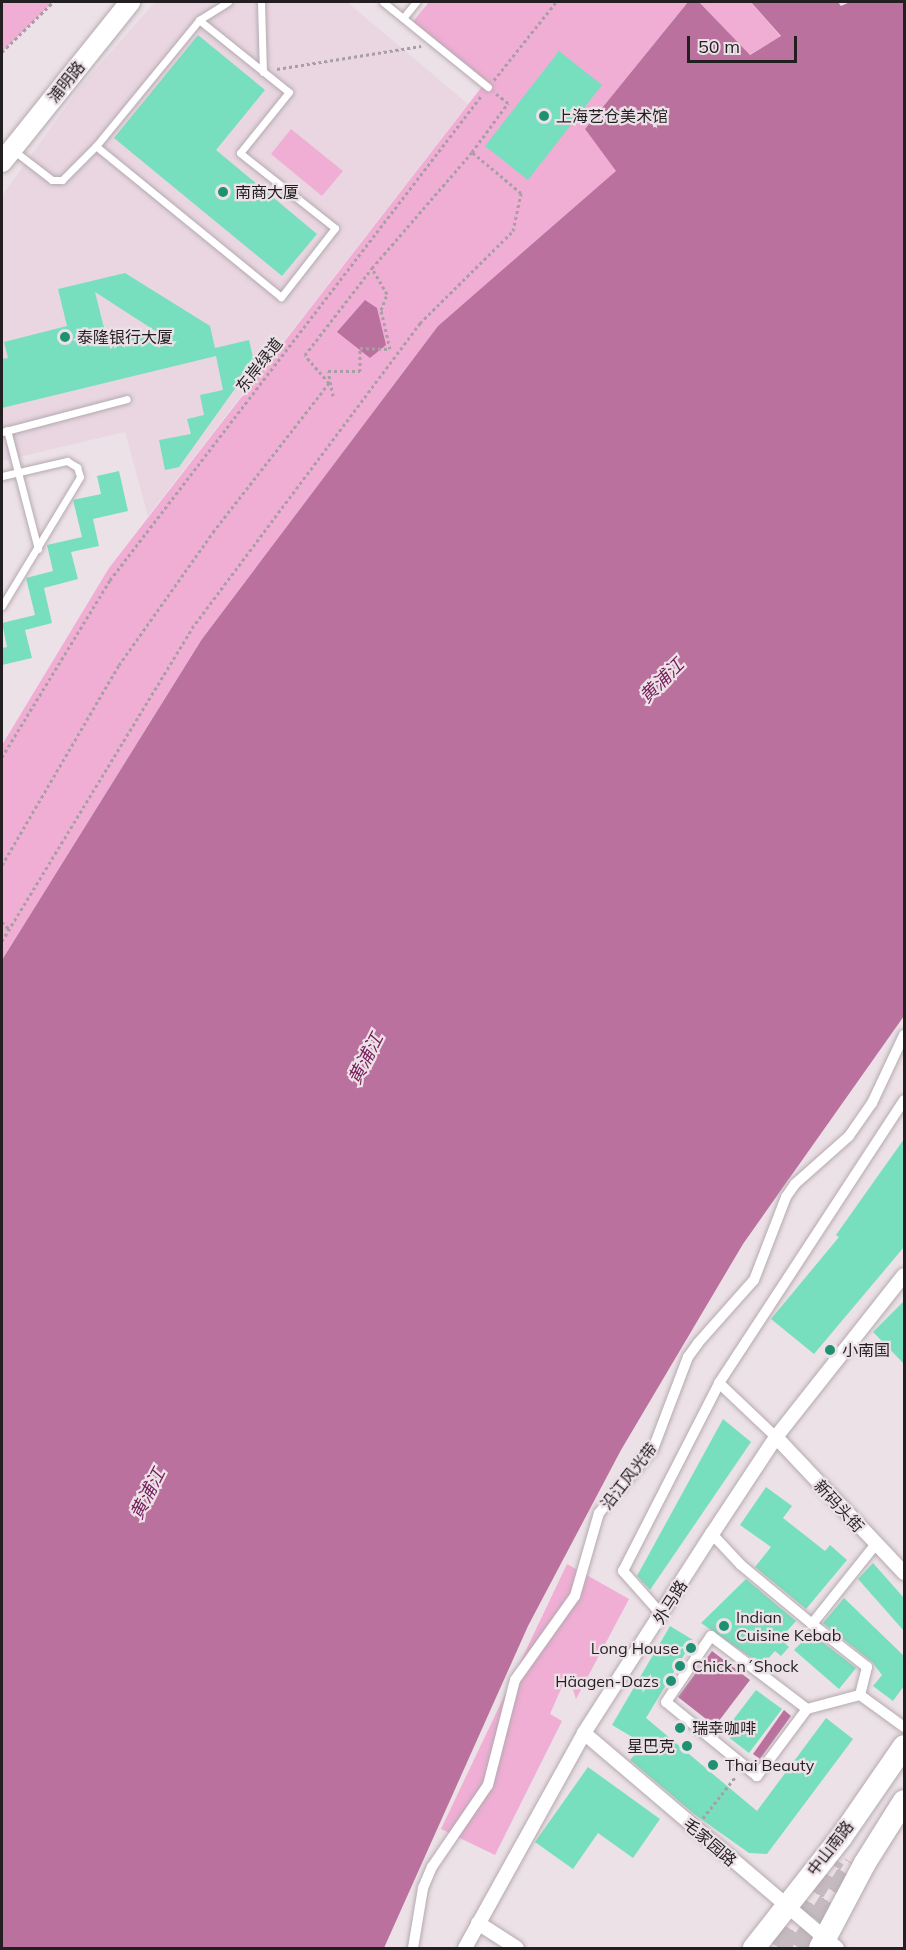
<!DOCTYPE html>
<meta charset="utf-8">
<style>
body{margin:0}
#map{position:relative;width:906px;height:1950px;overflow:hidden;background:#ece1e7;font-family:Mulish,"Noto Sans SC",sans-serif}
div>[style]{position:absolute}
.built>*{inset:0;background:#e9d6e1}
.green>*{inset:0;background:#f0aed5}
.water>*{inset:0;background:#bb719e}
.building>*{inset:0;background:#77dfbe}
.primary-tunnel>*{height:22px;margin-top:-11px;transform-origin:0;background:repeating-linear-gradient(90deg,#c4babf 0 22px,transparent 0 33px)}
.path>*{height:3px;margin-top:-1.5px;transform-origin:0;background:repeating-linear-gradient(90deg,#a89fa4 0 3px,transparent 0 6px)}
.roads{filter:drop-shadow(0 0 2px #b4aaaf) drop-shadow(0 0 2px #b4aaaf)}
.service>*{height:7px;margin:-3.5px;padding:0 3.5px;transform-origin:3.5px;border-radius:3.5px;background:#fff}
.pedestrian>*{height:10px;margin:-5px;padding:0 5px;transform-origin:5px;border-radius:5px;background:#fff}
.minor>*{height:14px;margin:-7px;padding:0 7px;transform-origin:7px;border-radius:7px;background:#fff}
.secondary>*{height:20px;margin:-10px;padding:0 10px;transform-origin:10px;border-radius:10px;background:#fff}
.primary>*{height:22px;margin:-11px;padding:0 11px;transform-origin:11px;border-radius:11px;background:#fff}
.dots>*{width:16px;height:16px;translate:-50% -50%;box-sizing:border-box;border:3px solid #ece1e7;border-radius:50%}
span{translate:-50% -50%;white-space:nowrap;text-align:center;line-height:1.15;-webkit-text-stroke:4.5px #ece1e7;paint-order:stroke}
.street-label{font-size:16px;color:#231f21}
.poi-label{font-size:16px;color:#231f21}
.left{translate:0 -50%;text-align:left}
.right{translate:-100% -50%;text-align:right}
.water-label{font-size:18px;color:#751c59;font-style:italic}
.frame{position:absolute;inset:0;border:3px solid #231f21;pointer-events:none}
.scale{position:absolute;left:687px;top:36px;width:110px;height:27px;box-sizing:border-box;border:3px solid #231f21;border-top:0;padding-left:8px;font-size:18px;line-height:21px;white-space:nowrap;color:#231f21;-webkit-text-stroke:4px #ece1e7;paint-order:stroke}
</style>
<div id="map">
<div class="built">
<i style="clip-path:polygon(155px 2px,347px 2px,468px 104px,148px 516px,125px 432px,2px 461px,2px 196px,80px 87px)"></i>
</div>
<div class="green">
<i style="clip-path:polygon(2px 2px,53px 2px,2px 52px)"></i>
<i style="clip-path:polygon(429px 2px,688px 2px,585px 129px,617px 171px,438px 326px,202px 639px,2px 960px,2px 745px,109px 568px,484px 84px,411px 24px)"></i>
<i style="clip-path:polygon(699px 2px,751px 2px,781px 37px,749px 55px)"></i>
<i style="clip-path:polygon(291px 129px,343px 171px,322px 196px,271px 154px)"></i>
<i style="clip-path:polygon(567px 1564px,629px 1599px,576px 1699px,572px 1687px,564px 1682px,550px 1714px,562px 1721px,495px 1855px,441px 1829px)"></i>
</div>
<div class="water">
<i style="clip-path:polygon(688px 2px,699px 2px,750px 55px,781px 36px,751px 2px,838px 2px,841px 6px,850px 2px,904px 2px,904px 1016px,743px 1244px,621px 1450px,528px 1626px,384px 1948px,2px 1948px,2px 960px,202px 639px,438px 326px,616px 171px,585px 129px)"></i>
<i style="clip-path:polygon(365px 300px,377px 308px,386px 345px,370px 358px,337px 332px)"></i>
<i style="clip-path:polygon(712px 1651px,750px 1680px,715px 1726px,678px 1697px)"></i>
<i style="clip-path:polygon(784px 1710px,791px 1716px,760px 1759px,753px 1754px)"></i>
</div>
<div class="building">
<i style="clip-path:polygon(198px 35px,265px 90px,216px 150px,317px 234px,282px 276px,114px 138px)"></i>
<i style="clip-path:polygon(559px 51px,602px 85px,528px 180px,485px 146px)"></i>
<i style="clip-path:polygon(evenodd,125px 273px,210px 326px,215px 348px,249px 340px,254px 362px,179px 467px,165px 470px,159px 440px,191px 434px,187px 419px,204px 415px,200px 395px,223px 390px,216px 356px,2px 408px,2px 359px,8px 358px,4px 342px,67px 326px,58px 289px,125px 273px,95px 292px,157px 332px,108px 344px,95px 292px)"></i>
<i style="clip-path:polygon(119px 471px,128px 511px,93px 519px,99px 546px,71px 552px,78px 579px,44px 588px,52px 623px,25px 630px,32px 658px,2px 665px,2px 648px,7px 647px,2px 623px,35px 615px,26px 578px,53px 571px,47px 545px,82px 537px,73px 500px,101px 494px,97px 476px)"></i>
<i style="clip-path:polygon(904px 1139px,904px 1247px,814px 1354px,771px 1319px,839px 1237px,836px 1235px)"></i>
<i style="clip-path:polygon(904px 1301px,904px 1364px,873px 1332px)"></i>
<i style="clip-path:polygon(723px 1419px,751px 1442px,650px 1590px,637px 1576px)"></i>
<i style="clip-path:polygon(766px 1487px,792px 1506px,783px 1518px,825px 1551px,830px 1545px,847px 1560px,806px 1609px,755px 1567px,771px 1547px,740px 1525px)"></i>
<i style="clip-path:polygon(873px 1563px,904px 1598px,904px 1631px,858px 1579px)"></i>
<i style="clip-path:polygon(746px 1579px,796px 1621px,780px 1639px,789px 1647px,781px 1656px,775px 1651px,762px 1665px,701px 1623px)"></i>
<i style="clip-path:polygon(844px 1598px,904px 1656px,904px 1686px,893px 1701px,873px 1686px,882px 1675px,872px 1662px,823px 1623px)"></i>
<i style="clip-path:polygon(670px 1626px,693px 1640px,646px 1718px,757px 1811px,826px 1718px,853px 1739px,767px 1854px,749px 1853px,694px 1814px,630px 1760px,644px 1744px,612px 1725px)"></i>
<i style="clip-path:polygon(811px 1633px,856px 1668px,839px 1689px,794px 1650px)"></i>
<i style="clip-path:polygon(756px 1690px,782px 1709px,749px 1753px,723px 1733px)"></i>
<i style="clip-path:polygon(588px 1767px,660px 1819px,633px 1858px,598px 1833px,573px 1869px,535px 1842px)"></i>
</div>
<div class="primary-tunnel">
<i style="left:779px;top:1948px;width:105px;rotate:-58.3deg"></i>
<i style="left:799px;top:1948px;width:100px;rotate:-56.8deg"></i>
</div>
<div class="path">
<i style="left:2px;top:52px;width:71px;rotate:-44.4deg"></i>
<i style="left:277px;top:69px;width:146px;rotate:-9.1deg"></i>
<i style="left:494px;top:80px;width:100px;rotate:-51.5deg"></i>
<i style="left:333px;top:396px;width:25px;rotate:-101deg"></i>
<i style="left:328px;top:371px;width:32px"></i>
<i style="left:360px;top:371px;width:23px;rotate:-90deg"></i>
<i style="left:360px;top:348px;width:30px;rotate:2deg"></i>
<i style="left:390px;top:349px;width:40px;rotate:-103deg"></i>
<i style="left:381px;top:310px;width:17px;rotate:-69deg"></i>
<i style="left:387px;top:294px;width:30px;rotate:-120deg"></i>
<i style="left:2px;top:757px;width:207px;rotate:-58.6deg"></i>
<i style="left:110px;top:580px;width:611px;rotate:-52.51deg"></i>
<i style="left:2px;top:865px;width:232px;rotate:-59.7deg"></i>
<i style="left:119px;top:665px;width:163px;rotate:-54.7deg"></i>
<i style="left:213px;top:532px;width:189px;rotate:-52.1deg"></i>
<i style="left:329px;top:383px;width:37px;rotate:-131deg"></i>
<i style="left:305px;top:355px;width:110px;rotate:-52.4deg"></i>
<i style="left:372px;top:268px;width:153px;rotate:-49.2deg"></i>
<i style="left:2px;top:922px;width:10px;rotate:45deg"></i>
<i style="left:2px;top:941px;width:366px;rotate:-58.7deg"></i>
<i style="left:192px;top:628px;width:381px;rotate:-53.2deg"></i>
<i style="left:420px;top:323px;width:131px;rotate:-44.7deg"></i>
<i style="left:513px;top:231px;width:39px;rotate:-78deg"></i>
<i style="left:521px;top:193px;width:64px;rotate:-140.1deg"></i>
<i style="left:472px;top:152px;width:61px;rotate:-53.7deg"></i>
<i style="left:508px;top:103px;width:18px;rotate:-142deg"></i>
<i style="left:703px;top:1818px;width:53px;rotate:-51.8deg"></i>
</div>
<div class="roads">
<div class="service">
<i style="left:261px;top:2px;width:70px;rotate:88.4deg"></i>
<i style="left:383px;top:2px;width:135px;rotate:39deg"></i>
<i style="left:403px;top:18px;width:21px;rotate:-51deg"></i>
<i style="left:199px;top:20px;width:115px;rotate:38.7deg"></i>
<i style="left:289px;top:92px;width:78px;rotate:128.8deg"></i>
<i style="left:240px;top:153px;width:121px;rotate:38.3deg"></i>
<i style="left:335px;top:228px;width:88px;rotate:128deg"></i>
<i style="left:281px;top:297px;width:239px;rotate:-140.8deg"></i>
<i style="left:96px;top:146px;width:163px;rotate:-50.7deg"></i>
<i style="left:199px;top:20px;width:34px;rotate:-32deg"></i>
<i style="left:13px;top:150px;width:49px;rotate:37.6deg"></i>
<i style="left:52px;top:180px;width:10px"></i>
<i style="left:62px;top:180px;width:48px;rotate:-45deg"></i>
<i style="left:7px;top:430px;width:123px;rotate:75.4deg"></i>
<i style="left:2px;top:432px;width:129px;rotate:-14.8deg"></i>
<i style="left:2px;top:476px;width:67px;rotate:-13deg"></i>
<i style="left:67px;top:461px;width:12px;rotate:31deg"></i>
<i style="left:77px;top:467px;width:10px;rotate:73deg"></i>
<i style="left:80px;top:477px;width:151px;rotate:121.2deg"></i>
</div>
<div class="pedestrian">
<i style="left:719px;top:1383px;width:79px;rotate:43.5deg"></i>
<i style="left:712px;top:1534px;width:42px;rotate:46.9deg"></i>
<i style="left:741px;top:1565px;width:92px;rotate:39.7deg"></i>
<i style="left:662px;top:1615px;width:59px;rotate:-131.6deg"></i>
<i style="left:623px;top:1571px;width:211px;rotate:-62.9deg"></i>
<i style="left:719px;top:1383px;width:338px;rotate:-56.8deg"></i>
<i style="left:860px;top:1695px;width:29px;rotate:-76deg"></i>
<i style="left:867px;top:1667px;width:70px;rotate:-142deg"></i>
<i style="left:812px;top:1624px;width:101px;rotate:-51.4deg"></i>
<i style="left:807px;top:1709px;width:84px;rotate:126.7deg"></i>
<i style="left:757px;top:1776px;width:117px;rotate:-140.9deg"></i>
<i style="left:666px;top:1702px;width:80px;rotate:-55.7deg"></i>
<i style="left:711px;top:1636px;width:121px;rotate:37.2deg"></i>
<i style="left:807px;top:1709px;width:55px;rotate:-14.8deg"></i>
<i style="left:860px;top:1695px;width:54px;rotate:36deg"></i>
<i style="left:413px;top:1948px;width:61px;rotate:-80.5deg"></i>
<i style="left:423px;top:1888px;width:23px;rotate:-67deg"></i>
<i style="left:432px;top:1867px;width:99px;rotate:-55.7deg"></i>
<i style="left:488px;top:1785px;width:108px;rotate:-75.6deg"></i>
<i style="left:515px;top:1680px;width:103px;rotate:-54.5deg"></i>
<i style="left:575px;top:1596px;width:86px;rotate:-73.9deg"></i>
<i style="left:599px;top:1513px;width:84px;rotate:-49.8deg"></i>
<i style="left:653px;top:1449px;width:98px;rotate:-69.2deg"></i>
<i style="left:688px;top:1357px;width:17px;rotate:-54deg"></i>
<i style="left:698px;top:1343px;width:84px;rotate:-48.4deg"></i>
<i style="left:754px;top:1280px;width:89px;rotate:-68.9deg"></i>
<i style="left:786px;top:1197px;width:16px;rotate:-55deg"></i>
<i style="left:795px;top:1184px;width:72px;rotate:-41.6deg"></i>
<i style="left:849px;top:1136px;width:40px;rotate:-55.1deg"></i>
<i style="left:872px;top:1103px;width:75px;rotate:-64.8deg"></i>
</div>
<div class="minor">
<i style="left:776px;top:1437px;width:187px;rotate:46.7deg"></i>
<i style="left:584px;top:1733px;width:332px;rotate:40.4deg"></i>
<i style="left:478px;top:1923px;width:46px;rotate:32.7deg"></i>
<i style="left:465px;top:1948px;width:246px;rotate:-61deg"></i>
<i style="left:584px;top:1733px;width:237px;rotate:-57.3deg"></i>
<i style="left:712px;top:1534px;width:116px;rotate:-56.6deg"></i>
<i style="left:776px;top:1437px;width:206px;rotate:-51.7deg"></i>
</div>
<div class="secondary">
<i style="left:2px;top:162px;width:205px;rotate:-51.3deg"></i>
</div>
<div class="primary">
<i style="left:754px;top:1948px;width:142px;rotate:-51.8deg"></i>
<i style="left:842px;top:1836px;width:109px;rotate:-55.4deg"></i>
<i style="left:820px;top:1948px;width:96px;rotate:-62.1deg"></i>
<i style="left:865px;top:1863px;width:73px;rotate:-57.8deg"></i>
</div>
</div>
<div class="dots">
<i style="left:544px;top:116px;background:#1e9173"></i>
<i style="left:223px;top:192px;background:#1e9173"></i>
<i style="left:65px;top:337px;background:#1e9173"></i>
<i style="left:830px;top:1350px;background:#1e9173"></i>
<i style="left:724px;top:1626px;background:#1e9173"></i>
<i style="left:691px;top:1648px;background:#1e9173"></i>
<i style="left:680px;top:1666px;background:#1e9173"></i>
<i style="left:671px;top:1681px;background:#1e9173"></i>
<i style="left:680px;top:1728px;background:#1e9173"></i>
<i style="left:687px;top:1746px;background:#1e9173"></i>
<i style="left:713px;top:1765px;background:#1e9173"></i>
</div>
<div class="street-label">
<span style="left:66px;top:82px;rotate:-51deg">浦明路</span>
<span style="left:259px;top:365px;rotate:-52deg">东岸绿道</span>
<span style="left:629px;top:1476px;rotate:-52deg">沿江风光带</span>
<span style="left:839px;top:1506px;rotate:47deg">新码头街</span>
<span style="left:670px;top:1602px;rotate:-58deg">外马路</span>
<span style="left:710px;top:1842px;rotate:41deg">毛家园路</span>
<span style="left:830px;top:1848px;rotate:-52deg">中山南路</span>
</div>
<div class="poi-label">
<span class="left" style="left:556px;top:116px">上海艺仓美术馆</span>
<span class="left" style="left:235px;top:192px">南商大厦</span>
<span class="left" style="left:77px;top:337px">泰隆银行大厦</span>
<span class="left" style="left:842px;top:1350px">小南国</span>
<span class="left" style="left:736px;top:1626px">Indian<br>Cuisine Kebab</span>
<span class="right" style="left:679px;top:1648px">Long House</span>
<span class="left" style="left:692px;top:1666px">Chick n´Shock</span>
<span class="right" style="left:659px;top:1681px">Häagen-Dazs</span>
<span class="left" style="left:692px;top:1728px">瑞幸咖啡</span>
<span class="right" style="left:675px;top:1746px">星巴克</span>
<span class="left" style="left:725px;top:1765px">Thai Beauty</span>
</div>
<div class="water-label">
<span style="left:662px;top:681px;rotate:-45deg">黄浦江</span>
<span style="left:366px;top:1059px;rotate:-63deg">黄浦江</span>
<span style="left:148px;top:1494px;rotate:-63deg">黄浦江</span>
</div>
<div class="frame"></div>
<div class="scale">50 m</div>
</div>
